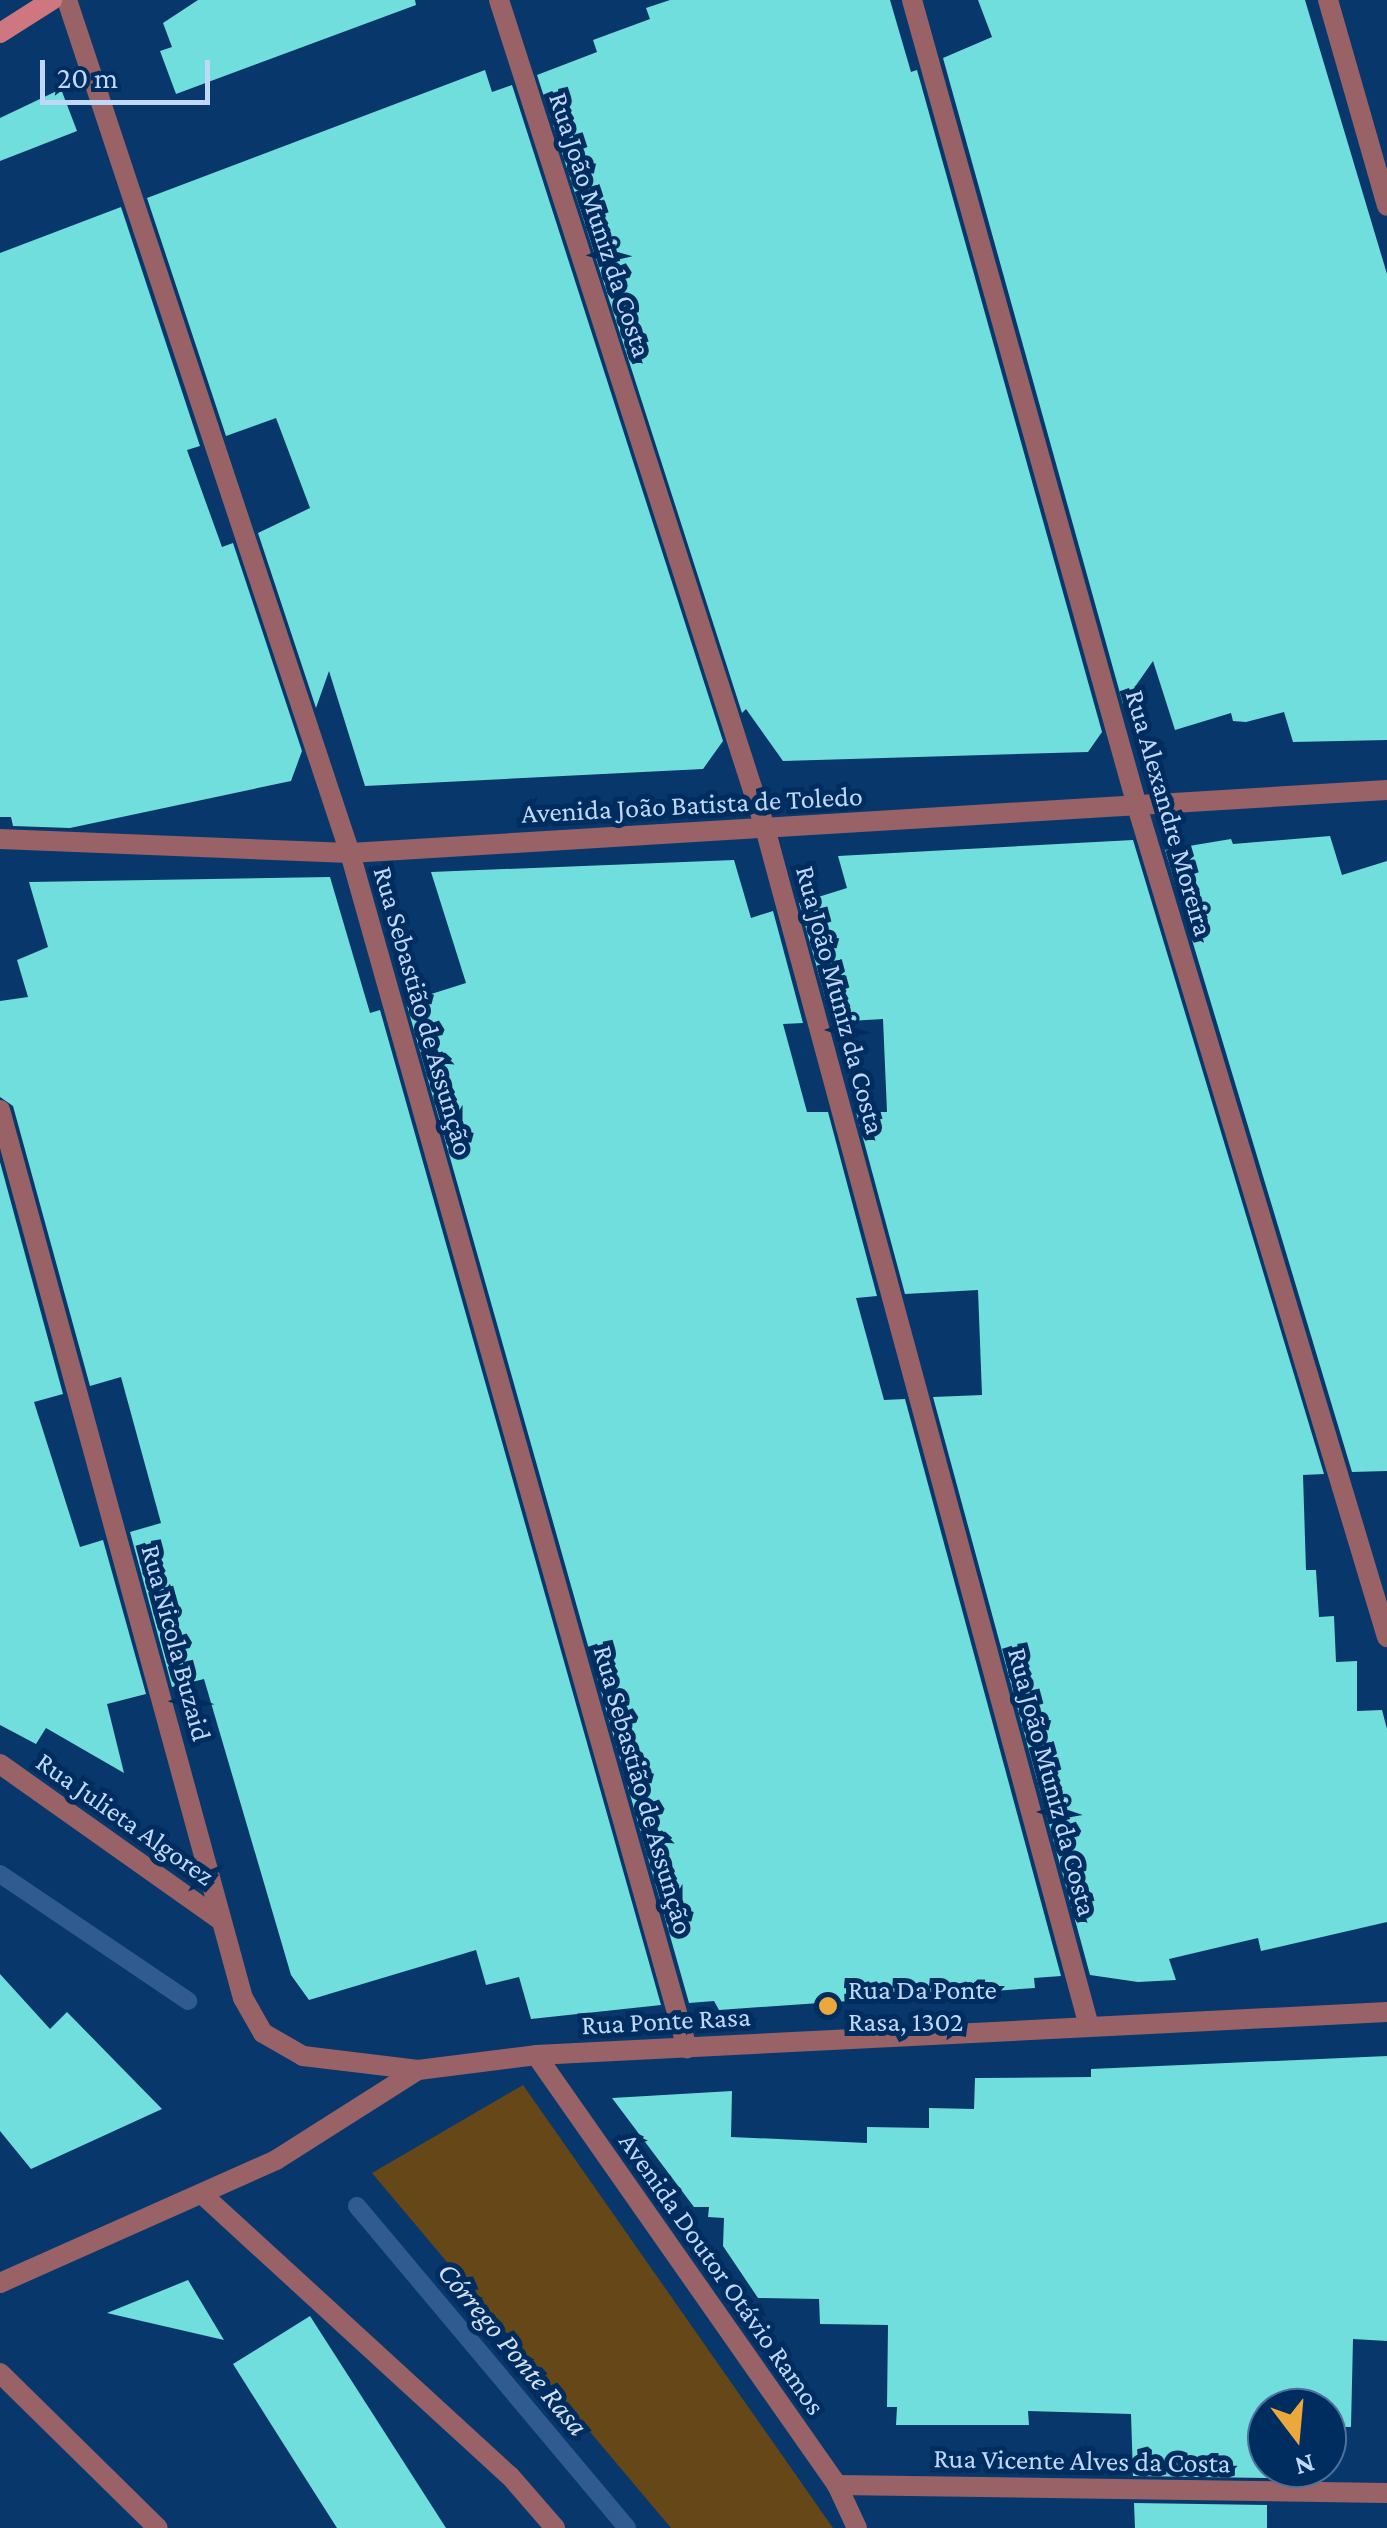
<!DOCTYPE html>
<meta charset="utf-8">
<style>
body{margin:0}
#map{position:relative;width:1387px;height:2528px;overflow:hidden;background:#08386b;font-family:"Crimson Pro",serif}
div>[style]{position:absolute}
.green>*{inset:0;background:#664717}
.stream>*{height:18px;margin:-9px;padding:0 9px;transform-origin:9px;border-radius:9px;background:#2f5b91}
.building>*{inset:0;background:#6fdedc}
.lane>*{height:20px;margin:-10px;padding:0 10px;transform-origin:10px;border-radius:10px;background:#996266}
.street>*{height:20px;margin:-10px;padding:0 10px;transform-origin:10px;border-radius:10px;background:#996266}
.secondary>*{height:20px;margin:-10px;padding:0 10px;transform-origin:10px;border-radius:10px;background:#ce7780}
.dots>*{width:28px;height:28px;translate:-50% -50%;box-sizing:border-box;border:5px solid #002d5f;border-radius:50%}
span{translate:-50% -50%;white-space:nowrap;text-align:center;line-height:1.15;-webkit-text-stroke:10px #002d5f;paint-order:stroke}
.street-label{font-size:28px;color:#c0d8f8}
.poi-label{font-size:28px;color:#c0d8f8}
.left{translate:0 -50%;text-align:left}
.water-label{font-size:30px;color:#d3dfef;font-style:italic}
.north{position:absolute;left:1247px;top:2388px;width:100px;height:100px;box-sizing:border-box;background:#002d5f;border:2px solid #4d719c;border-radius:50%;rotate:164deg;font-size:28px;font-weight:700;line-height:40px;text-align:center;color:#c0d8f8}
.north::after{content:'';display:block;margin:auto;width:35px;height:45px;background:#eda83b;clip-path:polygon(50% 0,100% 100%,50% 72%,0 100%)}
.scale{position:absolute;left:40px;top:60px;width:170px;height:45px;box-sizing:border-box;border:5px solid #c0d8f8;border-top:0;padding-left:12px;font-size:30px;line-height:35px;white-space:nowrap;color:#c0d8f8;-webkit-text-stroke:8px #002d5f;paint-order:stroke}
</style>
<div id="map">
<div class="green">
<i style="clip-path:polygon(523px 2085px,833px 2528px,671px 2528px,372px 2173px)"></i>
</div>
<div class="stream">
<i style="left:0;top:1874px;width:227px;rotate:34deg"></i>
<i style="left:357px;top:2206px;width:420px;rotate:50deg"></i>
</div>
<div class="building">
<i style="clip-path:polygon(198px 0,415px 0,416px 5px,176px 94px,160px 51px,172px 47px,163px 23px)"></i>
<i style="clip-path:polygon(670px 0,890px 0,911px 72px,917px 70px,1102px 732px,1088px 752px,783px 761px,746px 709px,742px 713px,537px 75px,597px 52px,593px 40px,650px 19px,646px 8px)"></i>
<i style="clip-path:polygon(978px 0,1305px 0,1387px 274px,1387px 740px,1293px 742px,1284px 712px,1246px 722px,1233px 721px,1231px 713px,1175px 730px,1153px 661px,1123px 704px,943px 58px,992px 37px)"></i>
<i style="clip-path:polygon(485px 70px,492px 92px,512px 85px,723px 741px,703px 769px,365px 786px,329px 671px,316px 708px,258px 533px,310px 508px,276px 418px,226px 436px,147px 198px)"></i>
<i style="clip-path:polygon(61px 89px,77px 131px,0 161px,0 118px)"></i>
<i style="clip-path:polygon(121px 207px,200px 446px,187px 450px,222px 547px,233px 543px,302px 751px,291px 781px,70px 828px,13px 826px,11px 817px,0 817px,0 253px)"></i>
<i style="clip-path:polygon(1330px 836px,1342px 875px,1387px 861px,1387px 1471px,1352px 1472px,1165px 850px,1231px 839px,1233px 844px)"></i>
<i style="clip-path:polygon(1133px 840px,1324px 1474px,1303px 1475px,1306px 1570px,1316px 1570px,1319px 1617px,1334px 1616px,1336px 1662px,1357px 1661px,1357px 1711px,1382px 1710px,1387px 1729px,1387px 1922px,1261px 1951px,1258px 1938px,1169px 1959px,1176px 1980px,1138px 1982px,1090px 1975px,933px 1397px,982px 1395px,978px 1290px,905px 1294px,856px 1112px,887px 1112px,883px 1019px,832px 1022px,799px 903px,847px 888px,838px 856px)"></i>
<i style="clip-path:polygon(734px 860px,751px 918px,773px 911px,803px 1023px,783px 1024px,807px 1112px,828px 1112px,877px 1296px,856px 1298px,884px 1400px,905px 1399px,1061px 1976px,1034px 1978px,1035px 1988px,719px 2010px,714px 2001px,689px 2003px,406px 1002px,466px 983px,431px 872px)"></i>
<i style="clip-path:polygon(330px 877px,370px 1013px,380px 1010px,661px 2005px,531px 2019px,519px 1977px,486px 1985px,476px 1950px,309px 2000px,291px 1975px,204px 1679px,172px 1687px,130px 1532px,161px 1523px,121px 1377px,90px 1386px,13px 1106px,0 1097px,0 1001px,28px 997px,17px 960px,48px 947px,29px 882px)"></i>
<i style="clip-path:polygon(0 1162px,63px 1394px,34px 1402px,80px 1547px,103px 1540px,146px 1694px,107px 1704px,124px 1773px,46px 1728px,36px 1744px,0 1725px)"></i>
<i style="clip-path:polygon(0 1974px,50px 2029px,67px 2012px,162px 2109px,31px 2169px,0 2131px)"></i>
<i style="clip-path:polygon(1387px 2056px,1387px 2341px,1353px 2339px,1351px 2427px,1327px 2427px,1327px 2408px,1267px 2408px,1267px 2478px,1133px 2476px,1131px 2414px,1028px 2411px,1029px 2425px,896px 2425px,897px 2407px,887px 2407px,888px 2325px,820px 2324px,819px 2299px,758px 2298px,723px 2246px,724px 2218px,708px 2217px,709px 2207px,694px 2207px,612px 2098px,732px 2091px,731px 2137px,867px 2143px,867px 2127px,929px 2128px,929px 2108px,974px 2109px,975px 2078px,1091px 2077px,1091px 2069px)"></i>
<i style="clip-path:polygon(188px 2280px,224px 2340px,107px 2313px)"></i>
<i style="clip-path:polygon(310px 2316px,446px 2528px,337px 2528px,281px 2440px,233px 2364px)"></i>
<i style="clip-path:polygon(1134px 2503px,1267px 2505px,1267px 2528px,1135px 2528px)"></i>
</div>
<div class="lane">
<i style="left:203px;top:2195px;width:416px;rotate:42.5deg"></i>
<i style="left:510px;top:2476px;width:69px;rotate:49.1deg"></i>
</div>
<div class="street">
<i style="left:67px;top:0;width:899px;rotate:71.65deg"></i>
<i style="left:350px;top:853px;width:1242px;rotate:74.25deg"></i>
<i style="left:499px;top:0;width:870px;rotate:72.19deg"></i>
<i style="left:765px;top:828px;width:1241px;rotate:74.87deg"></i>
<i style="left:912px;top:0;width:837px;rotate:74.4deg"></i>
<i style="left:1137px;top:806px;width:868px;rotate:73.26deg"></i>
<i style="left:1328px;top:0;width:214px;rotate:74deg"></i>
<i style="left:0;top:839px;width:350px;rotate:2.3deg"></i>
<i style="left:350px;top:853px;width:1039px;rotate:-3.48deg"></i>
<i style="left:0;top:1110px;width:921px;rotate:74.7deg"></i>
<i style="left:243px;top:1998px;width:40px;rotate:60.3deg"></i>
<i style="left:263px;top:2033px;width:46px;rotate:29.9deg"></i>
<i style="left:303px;top:2056px;width:116px;rotate:6.9deg"></i>
<i style="left:0;top:1764px;width:268px;rotate:35.3deg"></i>
<i style="left:536px;top:2055px;width:525px;rotate:55.01deg"></i>
<i style="left:837px;top:2485px;width:47px;rotate:65.1deg"></i>
<i style="left:0;top:2283px;width:302px;rotate:-24deg"></i>
<i style="left:276px;top:2160px;width:168px;rotate:-32.4deg"></i>
<i style="left:418px;top:2070px;width:119px;rotate:-7.2deg"></i>
<i style="left:536px;top:2055px;width:852px;rotate:-2.89deg"></i>
<i style="left:0;top:2373px;width:221px;rotate:44.5deg"></i>
<i style="left:837px;top:2485px;width:550px;rotate:0.83deg"></i>
</div>
<div class="secondary">
<i style="left:0;top:33px;width:62px;rotate:-32.4deg"></i>
</div>
<div class="dots">
<i style="left:828px;top:2006px;background:#eda83b"></i>
</div>
<div class="street-label">
<span style="left:600px;top:225px;rotate:72deg">Rua João Muniz da Costa</span>
<span style="left:692px;top:805px;rotate:-3deg">Avenida João Batista de Toledo</span>
<span style="left:1169px;top:813px;rotate:74deg">Rua Alexandre Moreira</span>
<span style="left:840px;top:1000px;rotate:75deg">Rua João Muniz da Costa</span>
<span style="left:423px;top:1011px;rotate:74deg">Rua Sebastião de Assunção</span>
<span style="left:176px;top:1643px;rotate:75deg">Rua Nicola Buzaid</span>
<span style="left:1052px;top:1782px;rotate:75deg">Rua João Muniz da Costa</span>
<span style="left:643px;top:1790px;rotate:74deg">Rua Sebastião de Assunção</span>
<span style="left:125px;top:1819px;rotate:35deg">Rua Julieta Algorez</span>
<span style="left:666px;top:2021px;rotate:-3deg">Rua Ponte Rasa</span>
<span style="left:722px;top:2274px;rotate:55deg">Avenida Doutor Otávio Ramos</span>
<span style="left:1082px;top:2461px;rotate:1deg">Rua Vicente Alves da Costa</span>
</div>
<div class="poi-label">
<span class="left" style="left:848px;top:2006px">Rua Da Ponte<br>Rasa, 1302</span>
</div>
<div class="water-label">
<span style="left:513px;top:2349px;rotate:50deg">Córrego Ponte Rasa</span>
</div>
<div class="north">N</div>
<div class="scale">20 m</div>
</div>
